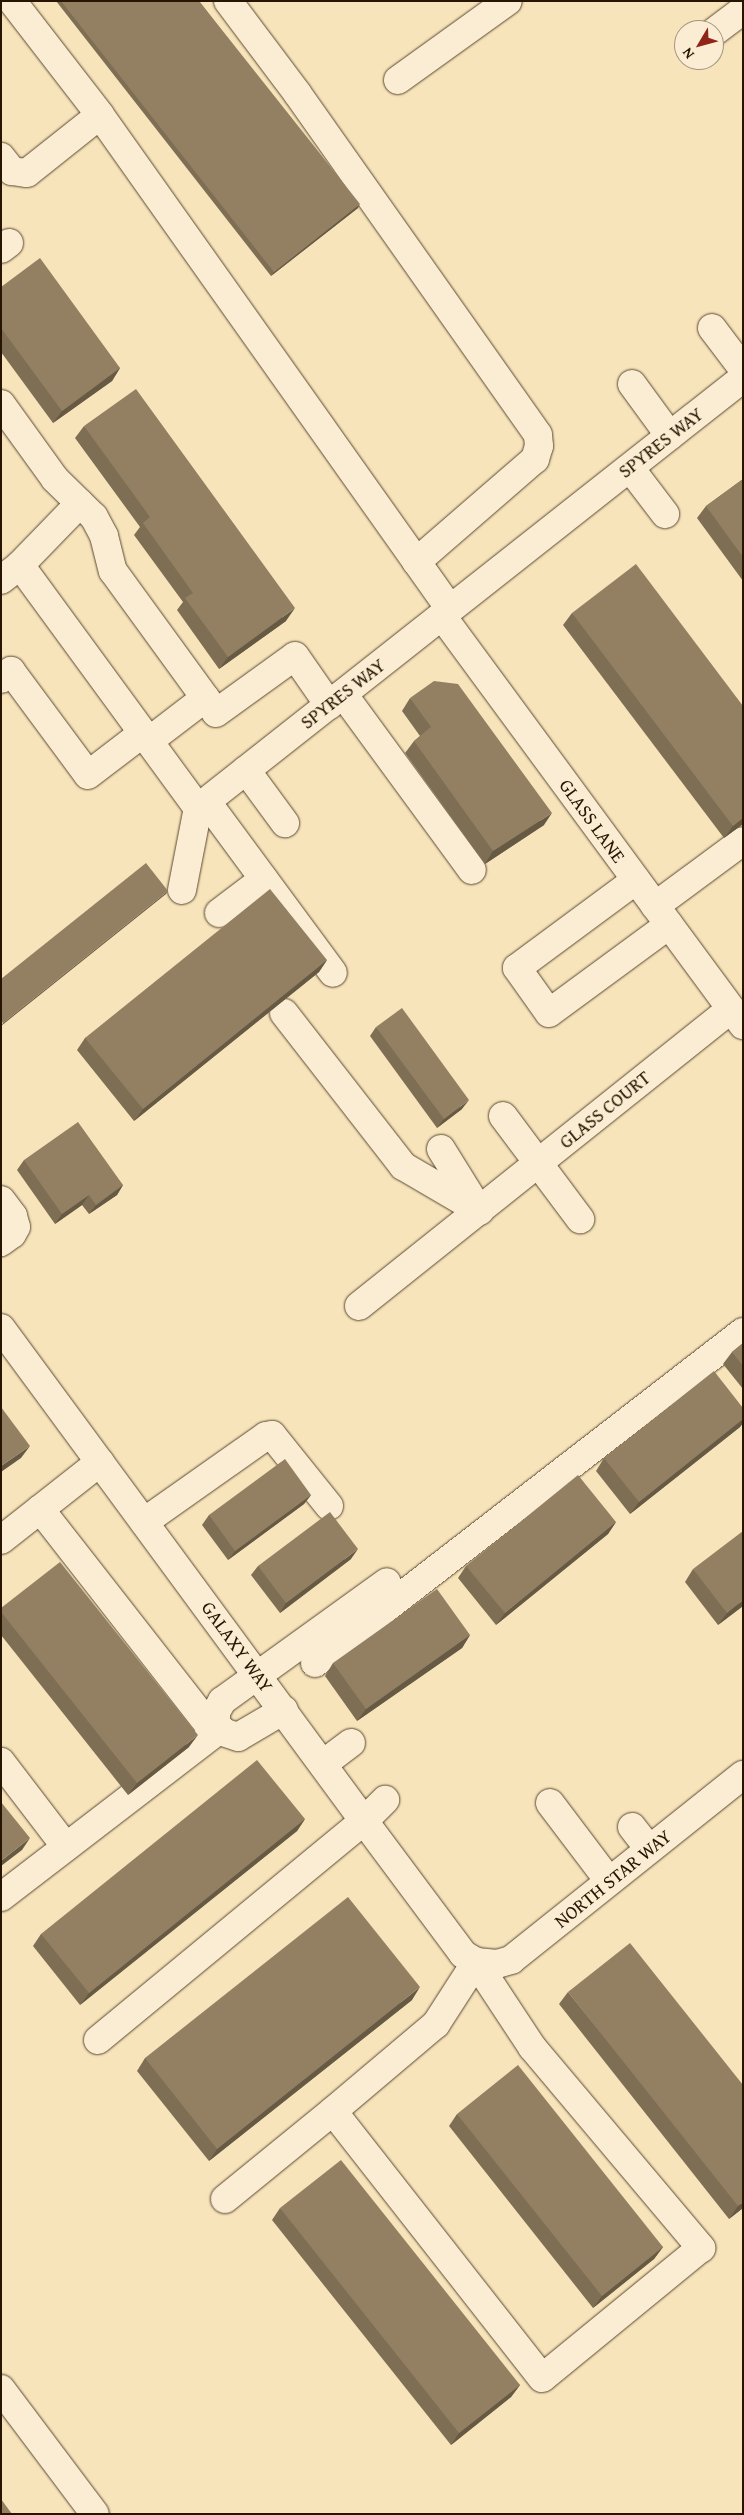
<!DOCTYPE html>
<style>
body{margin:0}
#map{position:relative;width:744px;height:2515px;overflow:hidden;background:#f7e4bb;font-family:"Gentium Book Plus",serif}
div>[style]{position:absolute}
.roads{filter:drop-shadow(0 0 1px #5b4830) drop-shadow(0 0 1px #5b4830)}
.minor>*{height:28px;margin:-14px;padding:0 14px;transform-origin:14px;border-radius:14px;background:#faedd3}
.wall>*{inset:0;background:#7e6e54}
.shaded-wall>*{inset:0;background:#675a45}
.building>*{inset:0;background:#938062}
span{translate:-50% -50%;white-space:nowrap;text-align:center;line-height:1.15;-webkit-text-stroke:4.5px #faedd3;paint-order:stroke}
.street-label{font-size:19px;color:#271401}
.frame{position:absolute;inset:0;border:2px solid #271401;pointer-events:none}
.north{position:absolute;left:674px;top:20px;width:50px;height:50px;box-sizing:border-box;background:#faedd3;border:1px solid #a6967f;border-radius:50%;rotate:233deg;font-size:14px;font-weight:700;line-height:20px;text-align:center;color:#271401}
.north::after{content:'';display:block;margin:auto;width:18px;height:22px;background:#8f2418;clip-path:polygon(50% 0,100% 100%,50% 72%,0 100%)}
</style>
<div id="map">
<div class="roads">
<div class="minor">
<i style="left:12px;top:1px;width:144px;rotate:52.3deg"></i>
<i style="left:228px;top:1px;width:115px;rotate:53.1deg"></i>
<i style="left:297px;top:93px;width:418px;rotate:54.8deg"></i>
<i style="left:538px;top:435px;width:11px;rotate:85deg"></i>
<i style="left:539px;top:446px;width:14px;rotate:107deg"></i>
<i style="left:535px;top:459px;width:157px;rotate:139.1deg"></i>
<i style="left:714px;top:32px;width:36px;rotate:-37deg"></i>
<i style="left:398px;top:80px;width:135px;rotate:-35.7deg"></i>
<i style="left:1px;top:157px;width:18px;rotate:52deg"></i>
<i style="left:12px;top:171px;width:15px;rotate:8deg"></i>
<i style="left:27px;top:173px;width:93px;rotate:-38.5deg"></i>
<i style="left:100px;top:115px;width:605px;rotate:54.68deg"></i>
<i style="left:1px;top:249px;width:10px;rotate:-37deg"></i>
<i style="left:712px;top:328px;width:51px;rotate:52.9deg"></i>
<i style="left:632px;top:384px;width:64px;rotate:53.8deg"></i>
<i style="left:1px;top:404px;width:92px;rotate:54.2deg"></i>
<i style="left:55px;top:479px;width:54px;rotate:44.3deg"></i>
<i style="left:94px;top:517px;width:21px;rotate:62deg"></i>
<i style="left:104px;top:536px;width:36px;rotate:76deg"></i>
<i style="left:113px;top:571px;width:175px;rotate:54deg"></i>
<i style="left:216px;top:713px;width:97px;rotate:-35.8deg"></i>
<i style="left:295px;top:656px;width:60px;rotate:55.2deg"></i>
<i style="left:630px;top:468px;width:58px;rotate:52.7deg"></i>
<i style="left:20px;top:565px;width:86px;rotate:-45.9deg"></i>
<i style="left:1px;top:580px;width:24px;rotate:-38deg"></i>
<i style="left:20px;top:565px;width:301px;rotate:53.8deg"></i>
<i style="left:198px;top:808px;width:694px;rotate:-38.27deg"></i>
<i style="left:442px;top:616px;width:508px;rotate:53.65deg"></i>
<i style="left:1px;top:679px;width:13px;rotate:-39deg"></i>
<i style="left:11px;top:671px;width:129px;rotate:53.5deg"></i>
<i style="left:88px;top:775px;width:69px;rotate:-37.4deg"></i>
<i style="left:343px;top:694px;width:218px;rotate:53.8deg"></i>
<i style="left:149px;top:741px;width:71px;rotate:-37.5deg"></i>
<i style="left:246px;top:770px;width:66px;rotate:53.7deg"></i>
<i style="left:207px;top:802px;width:212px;rotate:53.6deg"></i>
<i style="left:636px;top:880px;width:148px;rotate:143.5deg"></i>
<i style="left:517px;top:968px;width:55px;rotate:54.6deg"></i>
<i style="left:549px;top:1013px;width:149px;rotate:-36.3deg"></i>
<i style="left:182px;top:890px;width:84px;rotate:-79deg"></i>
<i style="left:655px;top:906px;width:109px;rotate:-36.5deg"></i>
<i style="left:219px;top:913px;width:56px;rotate:-37.1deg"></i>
<i style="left:284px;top:1013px;width:194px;rotate:52.1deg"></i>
<i style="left:403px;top:1166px;width:89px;rotate:30.3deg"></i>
<i style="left:503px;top:1116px;width:129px;rotate:53.2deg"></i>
<i style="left:441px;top:1149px;width:72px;rotate:58.1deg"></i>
<i style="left:1px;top:1200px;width:20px;rotate:53deg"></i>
<i style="left:13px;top:1216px;width:11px;rotate:75deg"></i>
<i style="left:16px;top:1227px;width:8px;rotate:120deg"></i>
<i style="left:12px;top:1234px;width:14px;rotate:144deg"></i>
<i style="left:359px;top:1306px;width:476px;rotate:-38.6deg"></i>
<i style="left:1px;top:1328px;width:612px;rotate:53.64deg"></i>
<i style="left:364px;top:1821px;width:166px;rotate:53.3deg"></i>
<i style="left:463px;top:1954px;width:15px;rotate:32deg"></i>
<i style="left:476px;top:1962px;width:21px;rotate:5deg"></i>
<i style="left:497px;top:1964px;width:15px;rotate:-16deg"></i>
<i style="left:511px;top:1960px;width:297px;rotate:-38.6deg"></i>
<i style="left:40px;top:1509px;width:284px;rotate:52deg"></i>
<i style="left:144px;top:1522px;width:149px;rotate:-35.2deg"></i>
<i style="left:266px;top:1436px;width:6px;rotate:-9deg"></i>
<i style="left:272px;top:1435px;width:91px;rotate:51.2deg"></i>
<i style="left:1px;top:1540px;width:126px;rotate:-38.2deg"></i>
<i style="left:315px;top:1663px;width:541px;rotate:-37.72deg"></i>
<i style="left:284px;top:1710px;width:53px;rotate:149.6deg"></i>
<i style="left:238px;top:1737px;width:16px;rotate:-162deg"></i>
<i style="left:223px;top:1732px;width:11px;rotate:-128deg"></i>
<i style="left:216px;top:1723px;width:11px;rotate:-90deg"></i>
<i style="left:216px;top:1712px;width:13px;rotate:-61deg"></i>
<i style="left:222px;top:1701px;width:203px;rotate:-35.8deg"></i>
<i style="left:1px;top:1762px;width:107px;rotate:52.6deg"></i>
<i style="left:323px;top:1764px;width:35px;rotate:-37deg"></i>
<i style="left:550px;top:1803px;width:98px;rotate:52.9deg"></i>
<i style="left:632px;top:1827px;width:28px;rotate:52deg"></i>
<i style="left:1px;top:1897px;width:276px;rotate:-37.5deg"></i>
<i style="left:476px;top:1962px;width:102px;rotate:56.6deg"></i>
<i style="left:532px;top:2047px;width:263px;rotate:49.9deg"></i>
<i style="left:701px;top:2248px;width:205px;rotate:140.7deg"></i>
<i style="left:542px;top:2378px;width:339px;rotate:-128.1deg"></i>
<i style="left:333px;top:2111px;width:135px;rotate:-40.2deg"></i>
<i style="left:436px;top:2024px;width:74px;rotate:-57.2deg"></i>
<i style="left:98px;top:2040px;width:345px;rotate:-39.5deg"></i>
<i style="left:364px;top:1821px;width:30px;rotate:-45deg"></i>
<i style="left:225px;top:2199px;width:139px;rotate:-39.2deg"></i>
<i style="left:1px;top:2389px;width:156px;rotate:53.1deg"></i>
</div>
</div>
<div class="wall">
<i style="clip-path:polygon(56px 1px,199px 1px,358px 208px,271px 276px)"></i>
<i style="clip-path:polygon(1px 287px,120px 368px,112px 381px,53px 423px,1px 352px)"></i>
<i style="clip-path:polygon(84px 426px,286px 621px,219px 669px,177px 610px,183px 602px,134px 535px,140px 527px,75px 438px)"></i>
<i style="clip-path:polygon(743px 479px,743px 581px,697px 518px,706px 506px)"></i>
<i style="clip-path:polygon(572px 613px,743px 706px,743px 824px,724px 838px,563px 625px)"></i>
<i style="clip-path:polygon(410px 698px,544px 825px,485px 864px,405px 753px,414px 741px,420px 736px,402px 711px)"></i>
<i style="clip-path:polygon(327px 960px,319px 972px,134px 1121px,77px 1050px,85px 1038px)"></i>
<i style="clip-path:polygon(376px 1027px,462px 1109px,437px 1128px,370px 1036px)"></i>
<i style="clip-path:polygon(24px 1160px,123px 1185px,117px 1195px,89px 1214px,82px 1205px,55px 1224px,17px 1170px)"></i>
<i style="clip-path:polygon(743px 1343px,743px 1389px,723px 1364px,732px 1352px)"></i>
<i style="clip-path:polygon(743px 1408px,743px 1423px,740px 1427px,630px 1514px,596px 1471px,604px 1458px)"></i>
<i style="clip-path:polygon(311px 1495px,304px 1504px,228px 1560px,202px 1525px,209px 1515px)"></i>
<i style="clip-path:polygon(616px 1522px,608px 1534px,496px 1625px,458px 1578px,466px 1566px)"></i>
<i style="clip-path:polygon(351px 1559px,280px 1613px,251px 1575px,258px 1566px)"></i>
<i style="clip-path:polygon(693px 1569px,743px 1606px,718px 1625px,685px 1582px)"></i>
<i style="clip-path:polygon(1px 1608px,189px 1747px,128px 1795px,1px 1635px)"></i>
<i style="clip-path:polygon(470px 1635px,462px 1648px,357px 1721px,325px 1676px,333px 1663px)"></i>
<i style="clip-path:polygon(305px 1819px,297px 1831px,80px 2005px,33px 1946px,41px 1934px)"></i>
<i style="clip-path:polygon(568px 1992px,743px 2208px,729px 2219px,559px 2004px)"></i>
<i style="clip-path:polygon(412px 2000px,209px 2161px,137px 2071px,145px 2058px)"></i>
<i style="clip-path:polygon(457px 2114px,663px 2247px,654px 2259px,593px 2308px,449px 2126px)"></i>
<i style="clip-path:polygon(280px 2208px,520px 2385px,511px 2397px,451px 2445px,272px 2220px)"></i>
</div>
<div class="shaded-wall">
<i style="clip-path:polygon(360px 204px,358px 208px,271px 276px,274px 272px)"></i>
<i style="clip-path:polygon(120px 368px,112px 381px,53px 423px,62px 411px)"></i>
<i style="clip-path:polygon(295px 608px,286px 621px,219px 669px,228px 657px)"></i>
<i style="clip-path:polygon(552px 813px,544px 825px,485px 864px,493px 851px)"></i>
<i style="clip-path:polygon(743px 818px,743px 824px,724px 838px,733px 826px)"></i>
<i style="clip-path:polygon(168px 891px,166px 894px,1px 1026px,3px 1023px)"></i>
<i style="clip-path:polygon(327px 960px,319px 972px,134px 1121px,143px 1109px)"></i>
<i style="clip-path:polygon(469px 1100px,462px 1109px,437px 1128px,444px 1119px)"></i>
<i style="clip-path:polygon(123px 1185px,117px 1195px,89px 1214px,96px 1205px)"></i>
<i style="clip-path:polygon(89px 1195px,82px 1205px,55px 1224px,62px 1214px)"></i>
<i style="clip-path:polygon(743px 1419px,743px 1423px,740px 1427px,630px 1514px,639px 1502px)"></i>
<i style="clip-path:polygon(30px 1446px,21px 1458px,1px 1472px,1px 1466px)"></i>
<i style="clip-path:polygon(311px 1495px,304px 1504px,228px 1560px,235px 1551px)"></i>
<i style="clip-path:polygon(616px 1522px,608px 1534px,496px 1625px,505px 1613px)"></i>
<i style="clip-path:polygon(358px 1549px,351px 1559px,280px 1613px,286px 1603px)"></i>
<i style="clip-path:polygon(743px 1600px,743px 1606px,718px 1625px,727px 1613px)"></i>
<i style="clip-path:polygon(470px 1635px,462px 1648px,357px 1721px,366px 1709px)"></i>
<i style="clip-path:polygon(198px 1735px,189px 1747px,128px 1795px,137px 1783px)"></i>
<i style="clip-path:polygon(305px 1819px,297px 1831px,80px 2005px,89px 1993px)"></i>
<i style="clip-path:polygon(30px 1838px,22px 1850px,1px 1866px,1px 1861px)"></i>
<i style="clip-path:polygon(420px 1987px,412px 2000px,209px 2161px,217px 2149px)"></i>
<i style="clip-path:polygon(743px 2202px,743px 2208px,729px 2219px,738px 2206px)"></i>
<i style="clip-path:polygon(663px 2247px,654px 2259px,593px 2308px,602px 2296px)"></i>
<i style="clip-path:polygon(520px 2385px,511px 2397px,451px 2445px,459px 2433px)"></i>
</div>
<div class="building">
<i style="clip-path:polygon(61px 1px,199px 1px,360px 204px,274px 272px)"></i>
<i style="clip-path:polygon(40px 258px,120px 368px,62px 411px,1px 328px,1px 287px)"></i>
<i style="clip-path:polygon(136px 389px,295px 608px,228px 657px,185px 598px,193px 593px,143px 523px,150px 517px,84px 426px)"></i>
<i style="clip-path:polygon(743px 479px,743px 557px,706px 506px)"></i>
<i style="clip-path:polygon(636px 564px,743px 706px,743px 818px,733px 826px,572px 613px)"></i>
<i style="clip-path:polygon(434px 681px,458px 684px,552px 813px,493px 851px,414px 741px,431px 727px,410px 698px)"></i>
<i style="clip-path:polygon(146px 863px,168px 891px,3px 1023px,1px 1021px,1px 979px)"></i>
<i style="clip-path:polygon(270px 889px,327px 960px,143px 1109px,85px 1038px)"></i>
<i style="clip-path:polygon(402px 1008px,469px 1100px,444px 1119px,376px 1027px)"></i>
<i style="clip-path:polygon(78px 1122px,123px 1185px,96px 1205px,89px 1195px,62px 1214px,24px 1160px)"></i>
<i style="clip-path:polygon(743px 1343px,743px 1366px,732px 1352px)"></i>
<i style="clip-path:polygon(714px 1371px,743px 1408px,743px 1419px,639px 1502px,604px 1458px)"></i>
<i style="clip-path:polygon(1px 1407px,30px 1446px,1px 1466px)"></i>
<i style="clip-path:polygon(285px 1459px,311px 1495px,235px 1551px,209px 1515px)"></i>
<i style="clip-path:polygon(578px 1475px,616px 1522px,505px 1613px,466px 1566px)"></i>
<i style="clip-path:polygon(330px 1512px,358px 1549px,286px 1603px,258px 1566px)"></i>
<i style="clip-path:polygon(743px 1531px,743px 1600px,727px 1613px,693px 1569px)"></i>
<i style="clip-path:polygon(60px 1562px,198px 1735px,137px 1783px,1px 1612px,1px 1608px)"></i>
<i style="clip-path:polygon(437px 1589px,470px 1635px,366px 1709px,333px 1663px)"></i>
<i style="clip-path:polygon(257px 1760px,305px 1819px,89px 1993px,41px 1934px)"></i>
<i style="clip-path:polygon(1px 1802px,30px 1838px,1px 1861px)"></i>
<i style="clip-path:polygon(348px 1897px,420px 1987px,217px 2149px,145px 2058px)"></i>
<i style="clip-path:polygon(630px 1943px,743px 2085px,743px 2202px,738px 2206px,568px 1992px)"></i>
<i style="clip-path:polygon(518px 2065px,663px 2247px,602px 2296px,457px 2114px)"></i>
<i style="clip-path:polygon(341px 2160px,520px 2385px,459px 2433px,280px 2208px)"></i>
<i style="clip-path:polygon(1px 2499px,12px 2514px,1px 2514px)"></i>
</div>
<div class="street-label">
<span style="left:661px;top:443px;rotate:-38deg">SPYRES WAY</span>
<span style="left:343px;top:694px;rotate:-38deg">SPYRES WAY</span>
<span style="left:592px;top:821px;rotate:54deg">GLASS LANE</span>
<span style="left:605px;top:1110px;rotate:-39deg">GLASS COURT</span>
<span style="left:237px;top:1647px;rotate:54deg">GALAXY WAY</span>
<span style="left:613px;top:1879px;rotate:-39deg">NORTH STAR WAY</span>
</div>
<div class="frame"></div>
<div class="north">N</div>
</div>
